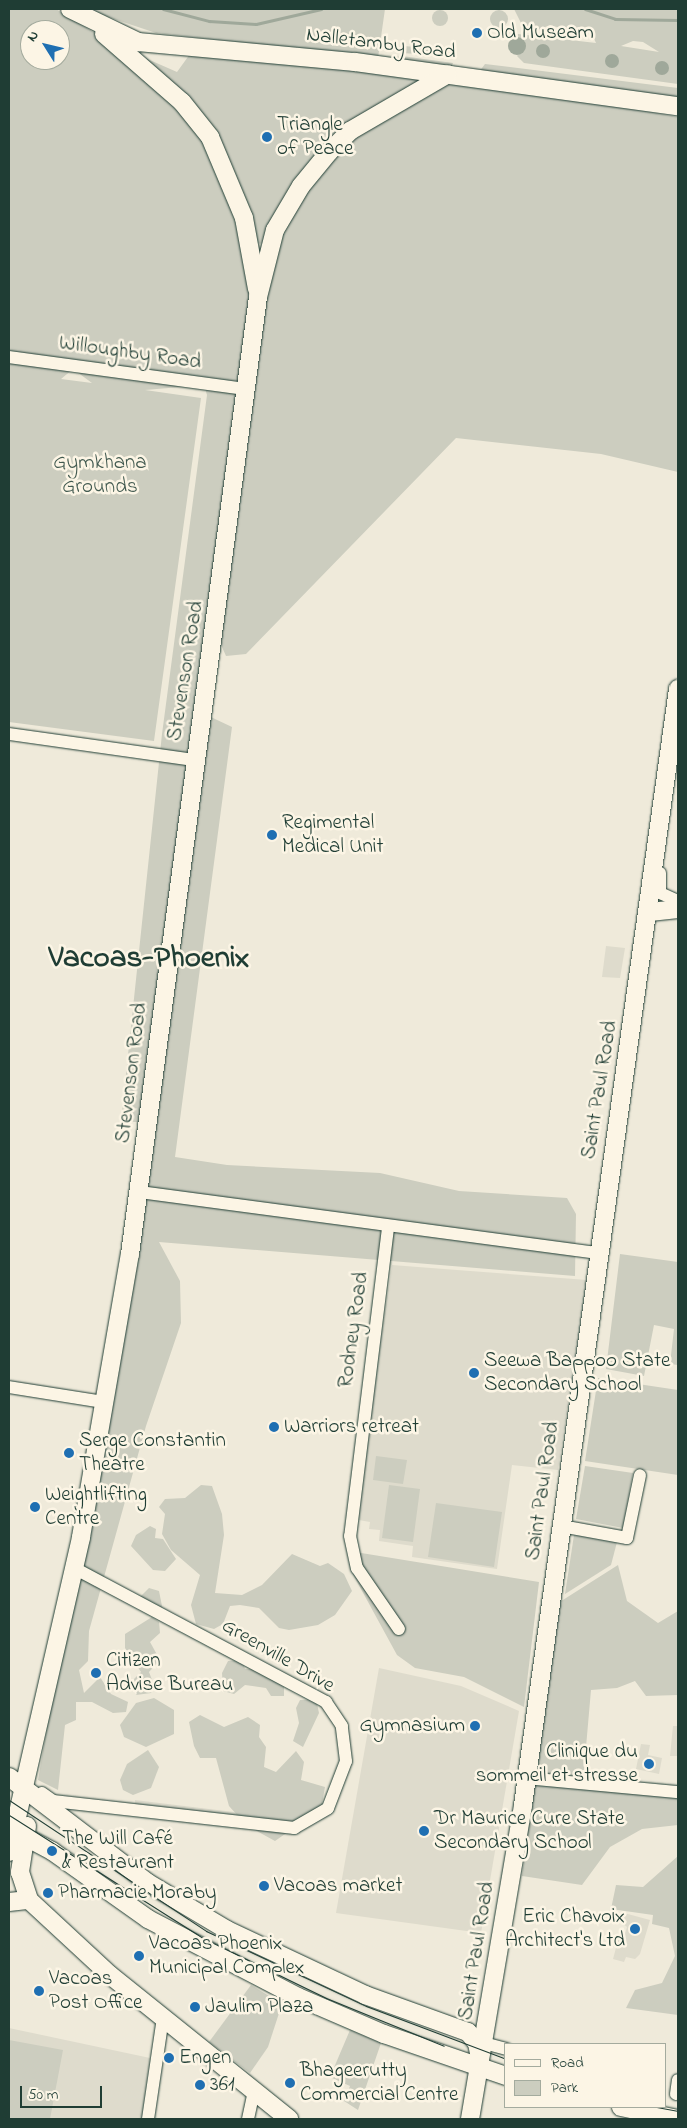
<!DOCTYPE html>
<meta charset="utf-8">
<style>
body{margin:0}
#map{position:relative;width:687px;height:2128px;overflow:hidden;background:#efeada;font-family:"Indie Flower",sans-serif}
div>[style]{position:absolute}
.built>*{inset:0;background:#dedbcc}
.green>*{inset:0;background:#cccdbf}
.round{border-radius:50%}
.water>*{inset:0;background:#9fa89a}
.stream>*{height:3px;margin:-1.5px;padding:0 1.5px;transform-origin:1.5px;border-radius:1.5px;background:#9fa89a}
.roads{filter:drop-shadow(0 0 1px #1f3d34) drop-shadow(0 0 1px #1f3d34)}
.street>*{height:12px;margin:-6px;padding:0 6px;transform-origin:6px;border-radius:6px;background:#fcf5e5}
.secondary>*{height:18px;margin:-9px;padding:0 9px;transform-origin:9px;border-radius:9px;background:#fcf5e5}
.tram>*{height:1px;margin:-0.5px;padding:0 0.5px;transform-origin:0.5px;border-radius:0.5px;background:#1f3d34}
.dots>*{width:14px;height:14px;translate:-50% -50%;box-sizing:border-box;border:2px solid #fcf5e5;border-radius:50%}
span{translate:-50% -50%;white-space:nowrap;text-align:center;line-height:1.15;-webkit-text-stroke:5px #fcf5e5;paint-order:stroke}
.poi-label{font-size:21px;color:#1f3d34}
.left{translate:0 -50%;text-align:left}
.right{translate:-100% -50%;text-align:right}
.street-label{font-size:21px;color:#1f3d34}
.park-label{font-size:21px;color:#425a50}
.town-label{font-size:31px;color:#1f3d34;font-weight:700}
.frame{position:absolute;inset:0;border:10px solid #1f3d34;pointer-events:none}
.legend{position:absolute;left:504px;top:2043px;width:162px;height:65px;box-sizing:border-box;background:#fcf5e5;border:1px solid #a4ab9e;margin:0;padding:6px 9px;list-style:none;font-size:15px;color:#1f3d34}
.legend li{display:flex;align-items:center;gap:10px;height:25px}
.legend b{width:25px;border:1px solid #a4ab9e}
.north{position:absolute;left:20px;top:20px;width:50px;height:50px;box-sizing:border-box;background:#fcf5e5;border:1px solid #a4ab9e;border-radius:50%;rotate:306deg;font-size:14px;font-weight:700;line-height:20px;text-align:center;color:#1f3d34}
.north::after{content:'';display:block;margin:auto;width:18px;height:22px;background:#1f6fb2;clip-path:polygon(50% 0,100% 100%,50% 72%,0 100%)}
.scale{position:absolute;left:20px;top:2086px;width:82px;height:22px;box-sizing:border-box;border:2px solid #1f3d34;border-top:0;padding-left:6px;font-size:15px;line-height:18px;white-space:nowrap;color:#1f3d34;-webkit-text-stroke:4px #fcf5e5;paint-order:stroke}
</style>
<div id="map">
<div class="built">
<i style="clip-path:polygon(606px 946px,625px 948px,620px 978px,602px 977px)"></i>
<i style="clip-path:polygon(392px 1265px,587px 1280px,558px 1470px,512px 1465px,497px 1569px,412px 1557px,413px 1546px,379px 1541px,380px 1530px,369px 1529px,370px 1522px,353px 1519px)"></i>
<i style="clip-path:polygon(379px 1668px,461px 1686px,519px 1711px,481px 1933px,336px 1913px)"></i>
<i style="clip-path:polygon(673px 1726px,678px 1726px,678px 1756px,670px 1756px)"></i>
<i style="clip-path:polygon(641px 1744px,650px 1745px,648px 1755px,662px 1758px,659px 1774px,636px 1769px)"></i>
<i style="clip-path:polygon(135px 1800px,258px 1815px,258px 1819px,135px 1805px)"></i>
<i style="clip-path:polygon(624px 1913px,650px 1920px,640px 1954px,635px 1959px,626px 1957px,624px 1962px,613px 1959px,620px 1933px,625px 1934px,627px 1927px,622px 1923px)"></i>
<i style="clip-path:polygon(9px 2028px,150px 2058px,142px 2119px,9px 2119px)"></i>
</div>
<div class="green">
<i style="clip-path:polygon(evenodd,9px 9px,56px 9px,111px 43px,177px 72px,190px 54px,406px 72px,423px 87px,450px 75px,678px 117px,678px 472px,601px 454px,456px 438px,246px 654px,226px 656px,218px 638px,198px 711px,232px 727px,175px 1157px,227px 1165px,380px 1173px,459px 1191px,567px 1198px,576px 1214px,575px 1276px,159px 1242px,180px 1281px,181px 1323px,146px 1426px,89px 1631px,88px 1661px,79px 1670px,84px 1693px,100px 1677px,111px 1694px,128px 1702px,126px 1712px,113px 1713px,92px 1702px,76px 1702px,76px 1720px,65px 1725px,58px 1790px,38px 1780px,150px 1123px,121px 1121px,162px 734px,207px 395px,204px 385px,145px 390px,201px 398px,154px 741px,9px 722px,9px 9px,30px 30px,60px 30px,60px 60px,30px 60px,30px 30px,9px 9px,250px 243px,268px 244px,271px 273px,250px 243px,9px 9px,73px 369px,92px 383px,61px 379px,73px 369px)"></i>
<i style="clip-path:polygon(84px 9px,385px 9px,378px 58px,156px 33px)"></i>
<i style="clip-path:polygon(evenodd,514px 9px,678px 9px,678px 84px,524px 63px,517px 56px,526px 45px,516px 38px,518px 34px,596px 43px,590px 30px,581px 27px,570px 31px,550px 25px,533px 32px,524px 29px,514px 9px,633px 41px,643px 42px,659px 52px,621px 46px,633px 41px)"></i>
<i class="round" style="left:432px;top:10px;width:16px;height:16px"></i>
<i class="round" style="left:490px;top:10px;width:18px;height:18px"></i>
<i style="clip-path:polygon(403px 46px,431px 48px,430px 55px,403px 53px)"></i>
<i style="clip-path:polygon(402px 56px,453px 63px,451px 68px,403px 62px)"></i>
<i style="clip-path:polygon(485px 64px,678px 88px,678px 102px,479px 72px)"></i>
<i style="clip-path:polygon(620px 1254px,678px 1262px,678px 1365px,670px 1364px,674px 1329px,654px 1325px,644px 1376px,606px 1369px)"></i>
<i style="clip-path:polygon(598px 1378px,678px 1390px,678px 1475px,585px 1461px)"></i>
<i style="clip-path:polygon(376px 1456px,407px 1460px,403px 1484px,373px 1480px)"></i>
<i style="clip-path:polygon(585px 1466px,633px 1473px,623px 1528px,576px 1519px)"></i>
<i style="clip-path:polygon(201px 1485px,212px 1486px,222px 1514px,224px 1535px,215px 1593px,242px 1595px,262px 1585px,292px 1554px,320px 1566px,328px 1563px,344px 1574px,352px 1591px,335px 1615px,318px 1625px,289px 1630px,279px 1628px,259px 1608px,240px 1605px,230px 1606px,223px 1624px,214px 1629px,196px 1624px,191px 1605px,200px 1575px,171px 1550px,162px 1534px,165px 1514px,159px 1507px,165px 1499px,185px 1498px)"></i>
<i style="clip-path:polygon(389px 1485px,420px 1489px,413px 1542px,382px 1538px)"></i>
<i style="clip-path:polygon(436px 1503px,502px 1512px,494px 1567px,428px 1557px)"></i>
<i style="clip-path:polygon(150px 1526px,156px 1529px,155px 1538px,163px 1539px,176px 1559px,165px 1571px,153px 1570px,131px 1546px,136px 1535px)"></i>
<i style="clip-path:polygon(574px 1535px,617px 1542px,611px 1565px,565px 1594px)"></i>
<i style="clip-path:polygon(349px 1551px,539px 1582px,524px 1707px,464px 1677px,415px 1668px,397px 1655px,350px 1569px)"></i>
<i style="clip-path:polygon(618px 1565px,627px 1601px,658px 1623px,678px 1611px,678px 1695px,646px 1696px,635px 1681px,617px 1688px,591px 1690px,584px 1770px,616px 1787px,678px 1787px,678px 1825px,642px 1829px,610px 1847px,582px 1885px,522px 1876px,555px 1605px)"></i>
<i style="clip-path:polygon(149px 1588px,159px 1591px,163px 1611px,139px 1598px)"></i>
<i style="clip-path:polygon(152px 1617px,159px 1622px,160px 1633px,150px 1642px,160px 1660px,149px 1672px,154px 1685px,151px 1693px,136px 1695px,134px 1679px,141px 1672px,125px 1648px,125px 1634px)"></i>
<i style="clip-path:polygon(242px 1660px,245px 1669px,259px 1669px,284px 1682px,284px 1696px,271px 1696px,266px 1688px,245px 1685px,234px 1694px,223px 1691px,222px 1673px,228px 1661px)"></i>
<i style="clip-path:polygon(154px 1698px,174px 1710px,174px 1734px,146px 1747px,124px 1737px,120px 1725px,136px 1703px)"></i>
<i style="clip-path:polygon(316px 1699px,319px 1713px,303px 1747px,293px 1741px,299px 1723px,296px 1708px,300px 1700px)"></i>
<i style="clip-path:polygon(200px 1715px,224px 1727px,248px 1717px,260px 1725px,259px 1737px,266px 1747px,264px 1767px,276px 1772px,296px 1751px,304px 1762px,301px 1780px,325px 1787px,321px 1809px,275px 1841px,246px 1825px,229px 1806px,216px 1758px,200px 1758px,194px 1746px,189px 1722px)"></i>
<i style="clip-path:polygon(148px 1750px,159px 1767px,151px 1788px,133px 1795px,123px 1790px,120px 1780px,127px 1764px)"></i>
<i style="clip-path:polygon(678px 1856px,678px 2015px,626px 2008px,635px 1990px,662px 1983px,675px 1956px,669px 1928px,652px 1924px,653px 1915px,611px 1909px,616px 1885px,643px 1887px)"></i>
<i style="clip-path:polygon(251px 1985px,282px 2004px,268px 2047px,250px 2073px,209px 2042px)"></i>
<i style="clip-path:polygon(350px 2030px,381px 2043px,358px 2110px,344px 2101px,350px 2086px,330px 2077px)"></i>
<i style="clip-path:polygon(9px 2040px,63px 2050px,50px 2119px,9px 2118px)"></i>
</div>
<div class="water">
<i class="round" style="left:508px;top:37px;width:18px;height:18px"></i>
<i class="round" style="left:536px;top:44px;width:14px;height:14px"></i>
<i class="round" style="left:605px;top:54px;width:14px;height:14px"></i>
<i class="round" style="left:655px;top:61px;width:14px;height:14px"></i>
</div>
<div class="stream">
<i style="left:163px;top:9px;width:48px;rotate:14.6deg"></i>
<i style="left:209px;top:21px;width:47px;rotate:3.7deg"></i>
<i style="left:256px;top:24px;width:67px;rotate:-13deg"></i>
<i style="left:585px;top:9px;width:32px;rotate:18deg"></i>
<i style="left:615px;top:19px;width:63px;rotate:0.9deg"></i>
</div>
<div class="roads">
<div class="street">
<i style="left:9px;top:357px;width:238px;rotate:7.7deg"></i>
<i style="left:9px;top:734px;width:188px;rotate:8deg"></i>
<i style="left:660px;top:873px;width:20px;rotate:90deg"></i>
<i style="left:660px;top:893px;width:20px;rotate:24deg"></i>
<i style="left:140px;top:1192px;width:462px;rotate:7.6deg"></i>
<i style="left:388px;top:1228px;width:310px;rotate:97deg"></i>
<i style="left:350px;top:1536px;width:33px;rotate:78deg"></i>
<i style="left:357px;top:1568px;width:74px;rotate:55.5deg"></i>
<i style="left:9px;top:1387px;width:96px;rotate:9deg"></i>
<i style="left:561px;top:1526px;width:67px;rotate:10.3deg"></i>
<i style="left:627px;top:1538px;width:64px;rotate:-78.3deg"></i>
<i style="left:526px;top:1778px;width:153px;rotate:5.3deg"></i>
<i style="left:42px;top:1793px;width:14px;rotate:36deg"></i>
<i style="left:53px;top:1801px;width:243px;rotate:6.4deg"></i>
<i style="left:294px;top:1828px;width:39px;rotate:-30deg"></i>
<i style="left:328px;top:1808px;width:50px;rotate:-69deg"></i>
<i style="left:346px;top:1761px;width:35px;rotate:-97deg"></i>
<i style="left:342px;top:1726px;width:29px;rotate:-124deg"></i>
<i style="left:326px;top:1702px;width:285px;rotate:-152deg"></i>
<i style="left:484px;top:2043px;width:23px;rotate:15deg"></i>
<i style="left:676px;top:2094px;width:14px;rotate:-82deg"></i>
<i style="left:148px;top:2119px;width:103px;rotate:-81.6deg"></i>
<i style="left:248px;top:2119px;width:29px;rotate:-78deg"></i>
</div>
<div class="secondary">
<i style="left:70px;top:9px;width:76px;rotate:25.9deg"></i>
<i style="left:138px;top:42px;width:218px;rotate:5.3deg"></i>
<i style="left:355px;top:62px;width:326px;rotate:7.8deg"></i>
<i style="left:104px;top:34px;width:103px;rotate:41.1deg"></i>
<i style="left:182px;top:102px;width:45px;rotate:51.3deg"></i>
<i style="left:210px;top:137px;width:88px;rotate:67.2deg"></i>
<i style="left:244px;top:218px;width:72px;rotate:79.6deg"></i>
<i style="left:650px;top:912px;width:28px;rotate:-6deg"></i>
<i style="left:9px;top:1777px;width:175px;rotate:37.3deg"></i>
<i style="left:148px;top:1883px;width:92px;rotate:30.7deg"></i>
<i style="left:227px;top:1930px;width:153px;rotate:25.2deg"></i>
<i style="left:365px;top:1995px;width:109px;rotate:19.8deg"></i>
<i style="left:468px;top:2032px;width:14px;rotate:51deg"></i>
<i style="left:477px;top:2043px;width:15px;rotate:79deg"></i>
<i style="left:27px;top:1826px;width:47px;rotate:98.7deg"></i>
<i style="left:20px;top:1872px;width:29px;rotate:72deg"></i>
<i style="left:29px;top:1900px;width:110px;rotate:42.8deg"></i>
<i style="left:110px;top:1975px;width:230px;rotate:38.8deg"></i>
<i style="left:9px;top:1828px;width:49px;rotate:28.1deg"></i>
<i style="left:52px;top:1851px;width:118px;rotate:35.3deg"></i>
<i style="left:148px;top:1919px;width:169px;rotate:27.5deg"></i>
<i style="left:298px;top:1997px;width:94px;rotate:23.3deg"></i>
<i style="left:384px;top:2034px;width:129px;rotate:19deg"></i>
<i style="left:9px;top:1852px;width:323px;rotate:-77.1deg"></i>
<i style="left:81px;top:1537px;width:287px;rotate:-80.2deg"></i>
<i style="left:130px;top:1254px;width:966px;rotate:-82.38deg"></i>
<i style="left:258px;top:297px;width:69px;rotate:-75.8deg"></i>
<i style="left:275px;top:230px;width:51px;rotate:-59.4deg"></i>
<i style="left:301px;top:186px;width:44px;rotate:-50.5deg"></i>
<i style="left:329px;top:152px;width:30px;rotate:-45deg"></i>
<i style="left:350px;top:131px;width:113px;rotate:-30.2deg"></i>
<i style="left:9px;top:1902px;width:20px;rotate:-6deg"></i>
<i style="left:621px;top:2107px;width:58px;rotate:11.9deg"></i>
<i style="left:470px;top:2119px;width:318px;rotate:-80.4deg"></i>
<i style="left:523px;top:1805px;width:1127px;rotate:-82.09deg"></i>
</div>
</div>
<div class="tram">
<i style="left:9px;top:1800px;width:237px;rotate:33.6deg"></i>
<i style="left:206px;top:1931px;width:177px;rotate:25.1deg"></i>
<i style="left:366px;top:2006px;width:150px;rotate:20.7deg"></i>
<i style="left:9px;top:1815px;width:230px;rotate:32.4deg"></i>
<i style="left:203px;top:1938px;width:137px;rotate:26deg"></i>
<i style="left:326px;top:1998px;width:127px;rotate:22.1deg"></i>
<i style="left:657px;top:2107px;width:21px;rotate:11deg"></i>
</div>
<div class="dots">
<i style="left:477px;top:33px;background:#1f6fb2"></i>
<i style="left:267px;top:137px;background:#1f6fb2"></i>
<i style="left:272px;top:835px;background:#1f6fb2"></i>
<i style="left:474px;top:1373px;background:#1f6fb2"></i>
<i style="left:274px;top:1427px;background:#1f6fb2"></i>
<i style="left:69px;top:1453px;background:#1f6fb2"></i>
<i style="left:35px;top:1507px;background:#1f6fb2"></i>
<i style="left:96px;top:1673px;background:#1f6fb2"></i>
<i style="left:475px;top:1726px;background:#1f6fb2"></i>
<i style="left:649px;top:1764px;background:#1f6fb2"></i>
<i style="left:424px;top:1831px;background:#1f6fb2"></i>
<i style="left:52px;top:1851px;background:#1f6fb2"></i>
<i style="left:264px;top:1886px;background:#1f6fb2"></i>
<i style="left:48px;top:1893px;background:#1f6fb2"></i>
<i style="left:635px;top:1929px;background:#1f6fb2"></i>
<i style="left:139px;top:1956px;background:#1f6fb2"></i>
<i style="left:39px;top:1991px;background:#1f6fb2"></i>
<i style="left:195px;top:2007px;background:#1f6fb2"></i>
<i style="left:169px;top:2058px;background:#1f6fb2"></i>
<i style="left:290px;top:2083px;background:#1f6fb2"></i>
<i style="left:200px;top:2085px;background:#1f6fb2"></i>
</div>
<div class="poi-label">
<span class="left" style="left:487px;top:33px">Old Museam</span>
<span class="left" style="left:277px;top:137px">Triangle<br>of Peace</span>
<span class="left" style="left:282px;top:835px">Regimental<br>Medical Unit</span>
<span class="left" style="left:484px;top:1373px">Seewa Bappoo State<br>Secondary School</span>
<span class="left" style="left:284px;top:1427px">Warriors retreat</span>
<span class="left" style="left:79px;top:1453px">Serge Constantin<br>Theatre</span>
<span class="left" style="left:45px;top:1507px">Weightlifting<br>Centre</span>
<span class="left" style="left:106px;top:1673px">Citizen<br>Advise Bureau</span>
<span class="right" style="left:465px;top:1726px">Gymnasium</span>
<span class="right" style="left:638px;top:1764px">Clinique du<br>sommeil et stresse</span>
<span class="left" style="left:434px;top:1831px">Dr Maurice Cure State<br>Secondary School</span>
<span class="left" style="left:62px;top:1851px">The Will Café<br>&amp; Restaurant</span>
<span class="left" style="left:274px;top:1886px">Vacoas market</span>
<span class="left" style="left:58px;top:1893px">Pharmacie Moraby</span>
<span class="right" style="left:625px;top:1929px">Eric Chavoix<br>Architect's Ltd</span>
<span class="left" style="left:149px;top:1956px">Vacoas Phoenix<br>Municipal Complex</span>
<span class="left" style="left:49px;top:1991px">Vacoas<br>Post Office</span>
<span class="left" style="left:205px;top:2007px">Jaulim Plaza</span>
<span class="left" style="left:179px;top:2058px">Engen</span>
<span class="left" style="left:300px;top:2083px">Bhageerutty<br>Commercial Centre</span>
<span class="left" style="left:210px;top:2085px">361</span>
</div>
<div class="street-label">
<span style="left:381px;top:44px;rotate:7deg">Nalletamby Road</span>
<span style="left:130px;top:353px;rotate:8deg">Willoughby Road</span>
<span style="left:186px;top:671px;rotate:-81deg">Stevenson Road</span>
<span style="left:132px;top:1073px;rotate:-83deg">Stevenson Road</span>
<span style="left:600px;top:1090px;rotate:-81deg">Saint Paul Road</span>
<span style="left:354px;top:1330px;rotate:-82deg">Rodney Road</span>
<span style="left:543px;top:1491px;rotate:-82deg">Saint Paul Road</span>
<span style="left:278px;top:1656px;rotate:30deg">Greenville Drive</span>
<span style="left:477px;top:1951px;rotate:-81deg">Saint Paul Road</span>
</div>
<div class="park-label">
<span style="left:100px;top:475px">Gymkhana<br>Grounds</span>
</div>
<div class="town-label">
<span style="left:149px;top:959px">Vacoas-Phoenix</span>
</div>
<div class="frame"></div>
<ul class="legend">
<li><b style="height:6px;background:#fcf5e5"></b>Road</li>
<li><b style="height:14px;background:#cccdbf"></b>Park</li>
</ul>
<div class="north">N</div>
<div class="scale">50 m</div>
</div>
